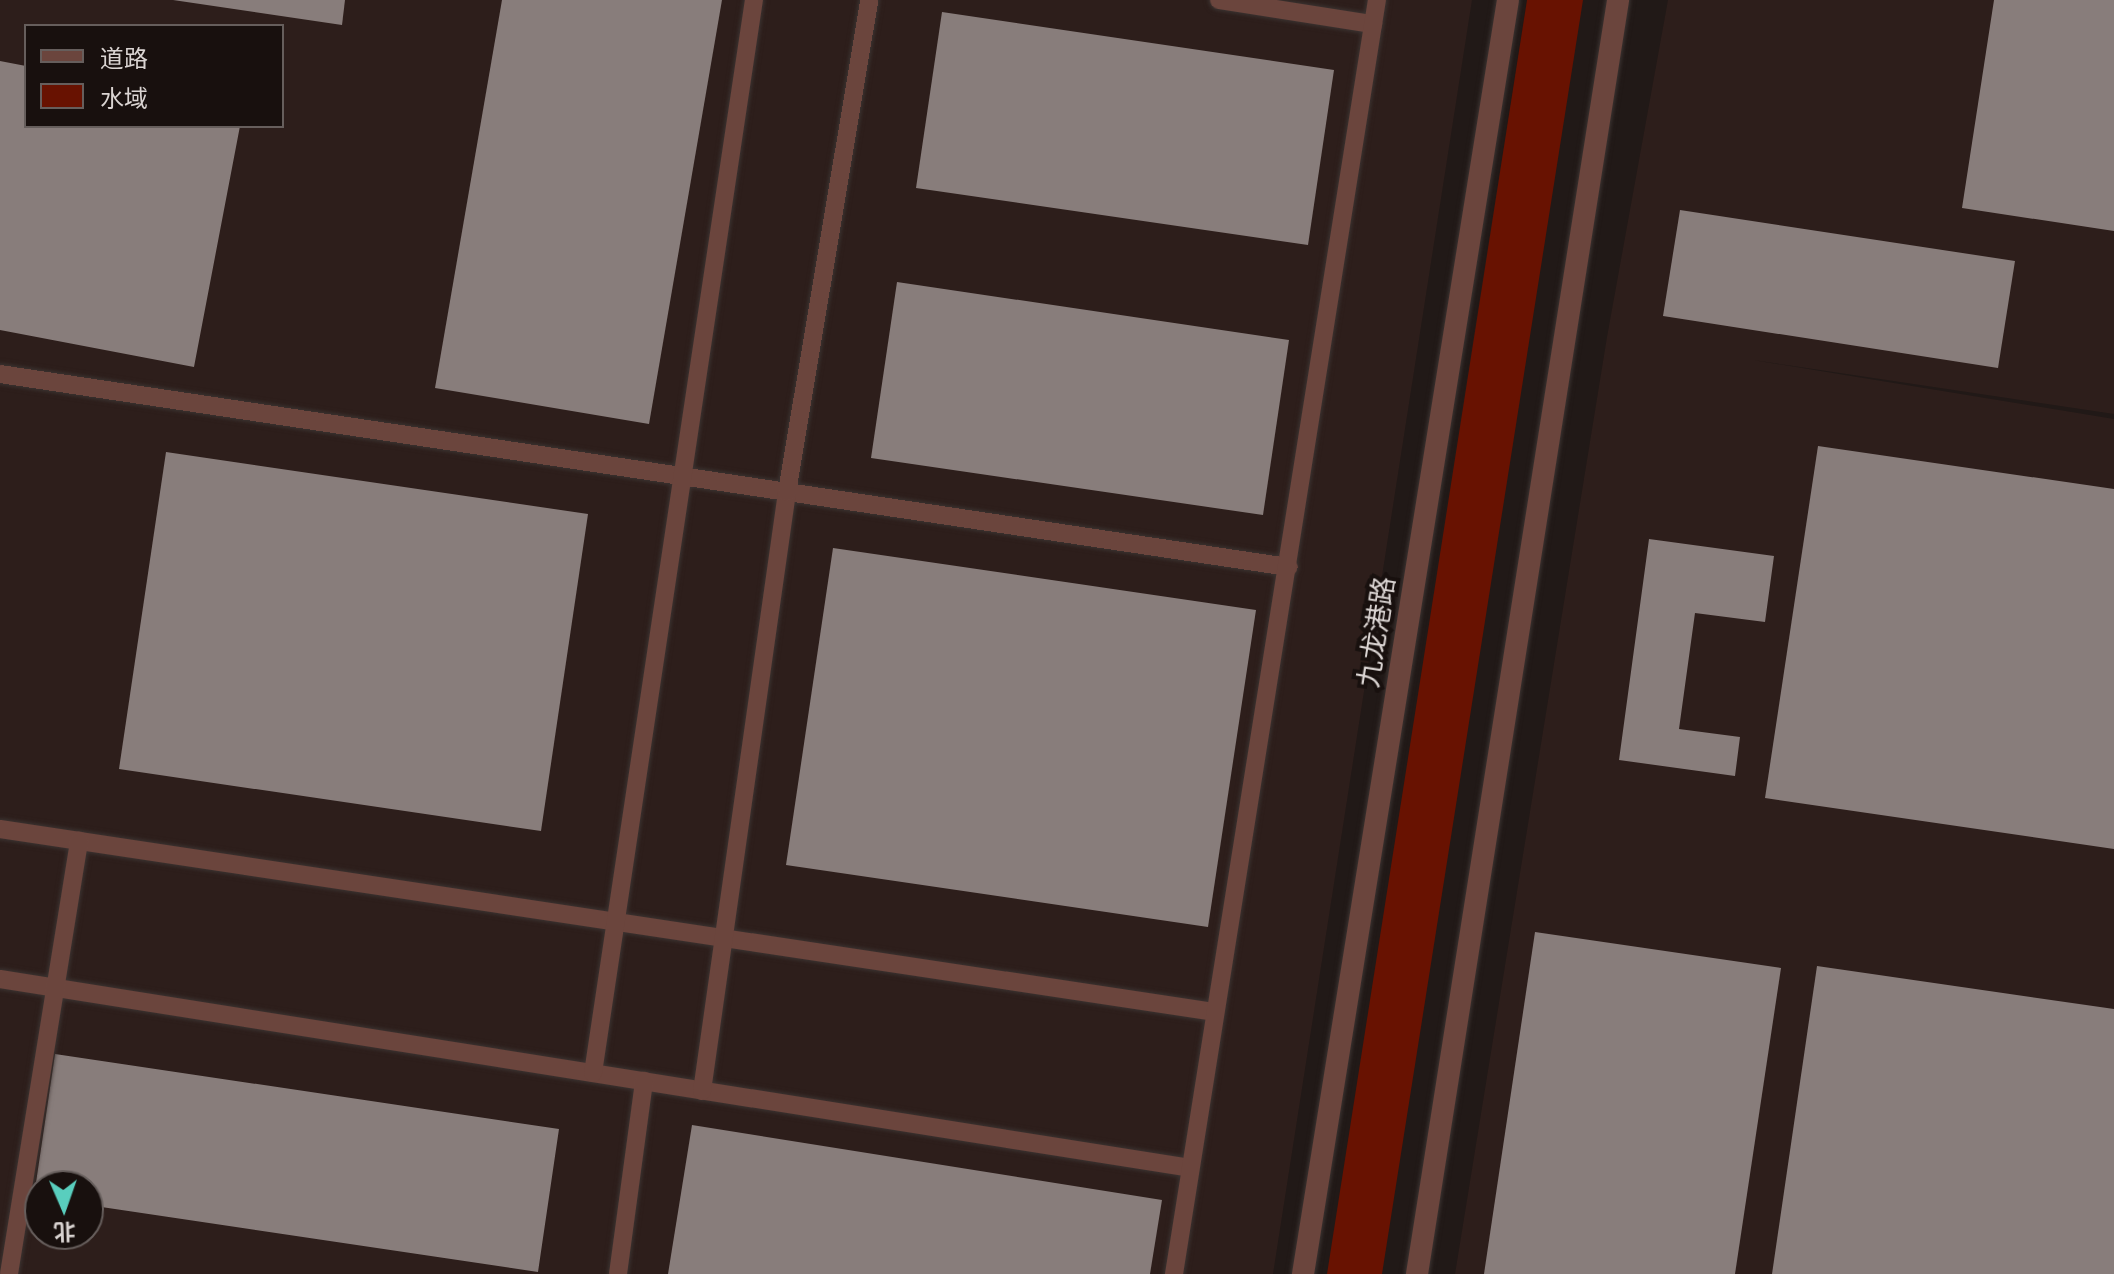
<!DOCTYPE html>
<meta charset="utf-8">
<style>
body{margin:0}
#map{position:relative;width:2114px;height:1274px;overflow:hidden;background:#211917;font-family:"PT Sans","Noto Sans SC",sans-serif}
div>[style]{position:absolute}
.built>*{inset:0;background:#2d1e1b}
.water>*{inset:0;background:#681201}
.building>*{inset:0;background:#887d7b}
.roads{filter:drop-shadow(0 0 2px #3b3331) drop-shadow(0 0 2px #3b3331)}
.service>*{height:18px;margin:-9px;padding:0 9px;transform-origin:9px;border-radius:9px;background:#6b453d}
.tertiary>*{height:22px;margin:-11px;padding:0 11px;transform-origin:11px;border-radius:11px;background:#6b453d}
span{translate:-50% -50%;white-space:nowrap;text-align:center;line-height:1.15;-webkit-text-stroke:8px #18100e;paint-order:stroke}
.street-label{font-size:28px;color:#dad4d2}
.legend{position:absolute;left:24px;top:24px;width:260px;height:104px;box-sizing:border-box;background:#18100e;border:2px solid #665e5c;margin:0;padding:10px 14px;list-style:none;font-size:24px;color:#dad4d2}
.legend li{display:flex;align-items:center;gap:16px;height:40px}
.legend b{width:40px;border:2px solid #665e5c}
.north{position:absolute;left:24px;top:1170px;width:80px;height:80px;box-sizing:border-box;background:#18100e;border:2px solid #665e5c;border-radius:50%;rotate:178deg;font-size:22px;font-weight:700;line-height:32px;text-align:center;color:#dad4d2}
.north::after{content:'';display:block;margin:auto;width:28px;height:36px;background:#59cebe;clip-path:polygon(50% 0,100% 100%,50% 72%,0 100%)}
</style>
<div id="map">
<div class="built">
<i style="clip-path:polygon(evenodd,0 0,1472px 0,1273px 1274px,0 1274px,0 0,26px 26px,282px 26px,282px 126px,26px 126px,26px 26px,0 0,40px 1186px,88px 1186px,88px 1234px,40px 1234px,40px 1186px)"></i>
<i style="clip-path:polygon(1668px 0,2114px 0,2114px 414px,1753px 360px,2114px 419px,2114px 1274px,1455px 1274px,1607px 337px)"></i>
</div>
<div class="water">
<i style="clip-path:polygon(1527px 0,1583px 0,1382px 1274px,1327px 1274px)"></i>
</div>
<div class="building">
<i style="clip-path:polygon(173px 0,345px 0,342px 25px)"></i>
<i style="clip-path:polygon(502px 0,722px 0,649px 424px,435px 388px)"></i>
<i style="clip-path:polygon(1994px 0,2114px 0,2114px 231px,1962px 208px)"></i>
<i style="clip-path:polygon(942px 12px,1334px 70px,1308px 245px,916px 188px)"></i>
<i style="clip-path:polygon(0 61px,26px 66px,26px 126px,240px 126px,194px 367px,0 330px)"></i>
<i style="clip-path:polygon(1680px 210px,2015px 261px,1998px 368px,1663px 316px)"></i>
<i style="clip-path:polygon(897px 282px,1289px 340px,1263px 515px,871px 458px)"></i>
<i style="clip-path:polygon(1818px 446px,2114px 489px,2114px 849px,1765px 798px)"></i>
<i style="clip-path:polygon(166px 452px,588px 514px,541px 831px,119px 769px)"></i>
<i style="clip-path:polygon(1649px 539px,1774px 556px,1765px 622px,1695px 613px,1679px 729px,1740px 737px,1735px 776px,1619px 760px)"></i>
<i style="clip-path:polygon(833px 548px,1256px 610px,1208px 927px,786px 865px)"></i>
<i style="clip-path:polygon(1535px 932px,1781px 968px,1735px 1274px,1484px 1274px)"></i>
<i style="clip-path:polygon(1817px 966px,2114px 1009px,2114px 1274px,1772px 1274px)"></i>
<i style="clip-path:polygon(55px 1054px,559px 1129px,538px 1272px,88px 1205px,88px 1186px,40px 1186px,40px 1197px,34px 1196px)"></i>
<i style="clip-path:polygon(692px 1125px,1162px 1200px,1150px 1274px,668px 1274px)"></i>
</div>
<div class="roads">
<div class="service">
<i style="left:1219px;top:0;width:156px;rotate:8.9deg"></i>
<i style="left:0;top:374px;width:1303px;rotate:8.52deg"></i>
<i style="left:0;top:829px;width:1229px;rotate:8.57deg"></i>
<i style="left:0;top:979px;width:1205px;rotate:9.02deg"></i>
<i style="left:593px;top:1073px;width:1085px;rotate:-81.47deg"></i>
<i style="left:702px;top:1091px;width:605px;rotate:-81.92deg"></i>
<i style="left:787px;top:492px;width:499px;rotate:-80.5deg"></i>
<i style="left:9px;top:1274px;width:439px;rotate:-80.8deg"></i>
<i style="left:618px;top:1274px;width:195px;rotate:-82.3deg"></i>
<i style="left:1174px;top:1274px;width:1290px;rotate:-80.95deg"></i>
</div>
<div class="tertiary">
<i style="left:1303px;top:1274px;width:1290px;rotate:-80.86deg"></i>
<i style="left:1417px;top:1274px;width:1290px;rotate:-81.03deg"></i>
</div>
</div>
<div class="street-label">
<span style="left:1376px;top:632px;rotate:-81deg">九龙港路</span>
</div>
<ul class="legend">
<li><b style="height:10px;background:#6b453d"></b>道路</li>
<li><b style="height:22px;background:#681201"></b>水域</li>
</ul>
<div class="north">北</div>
</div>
